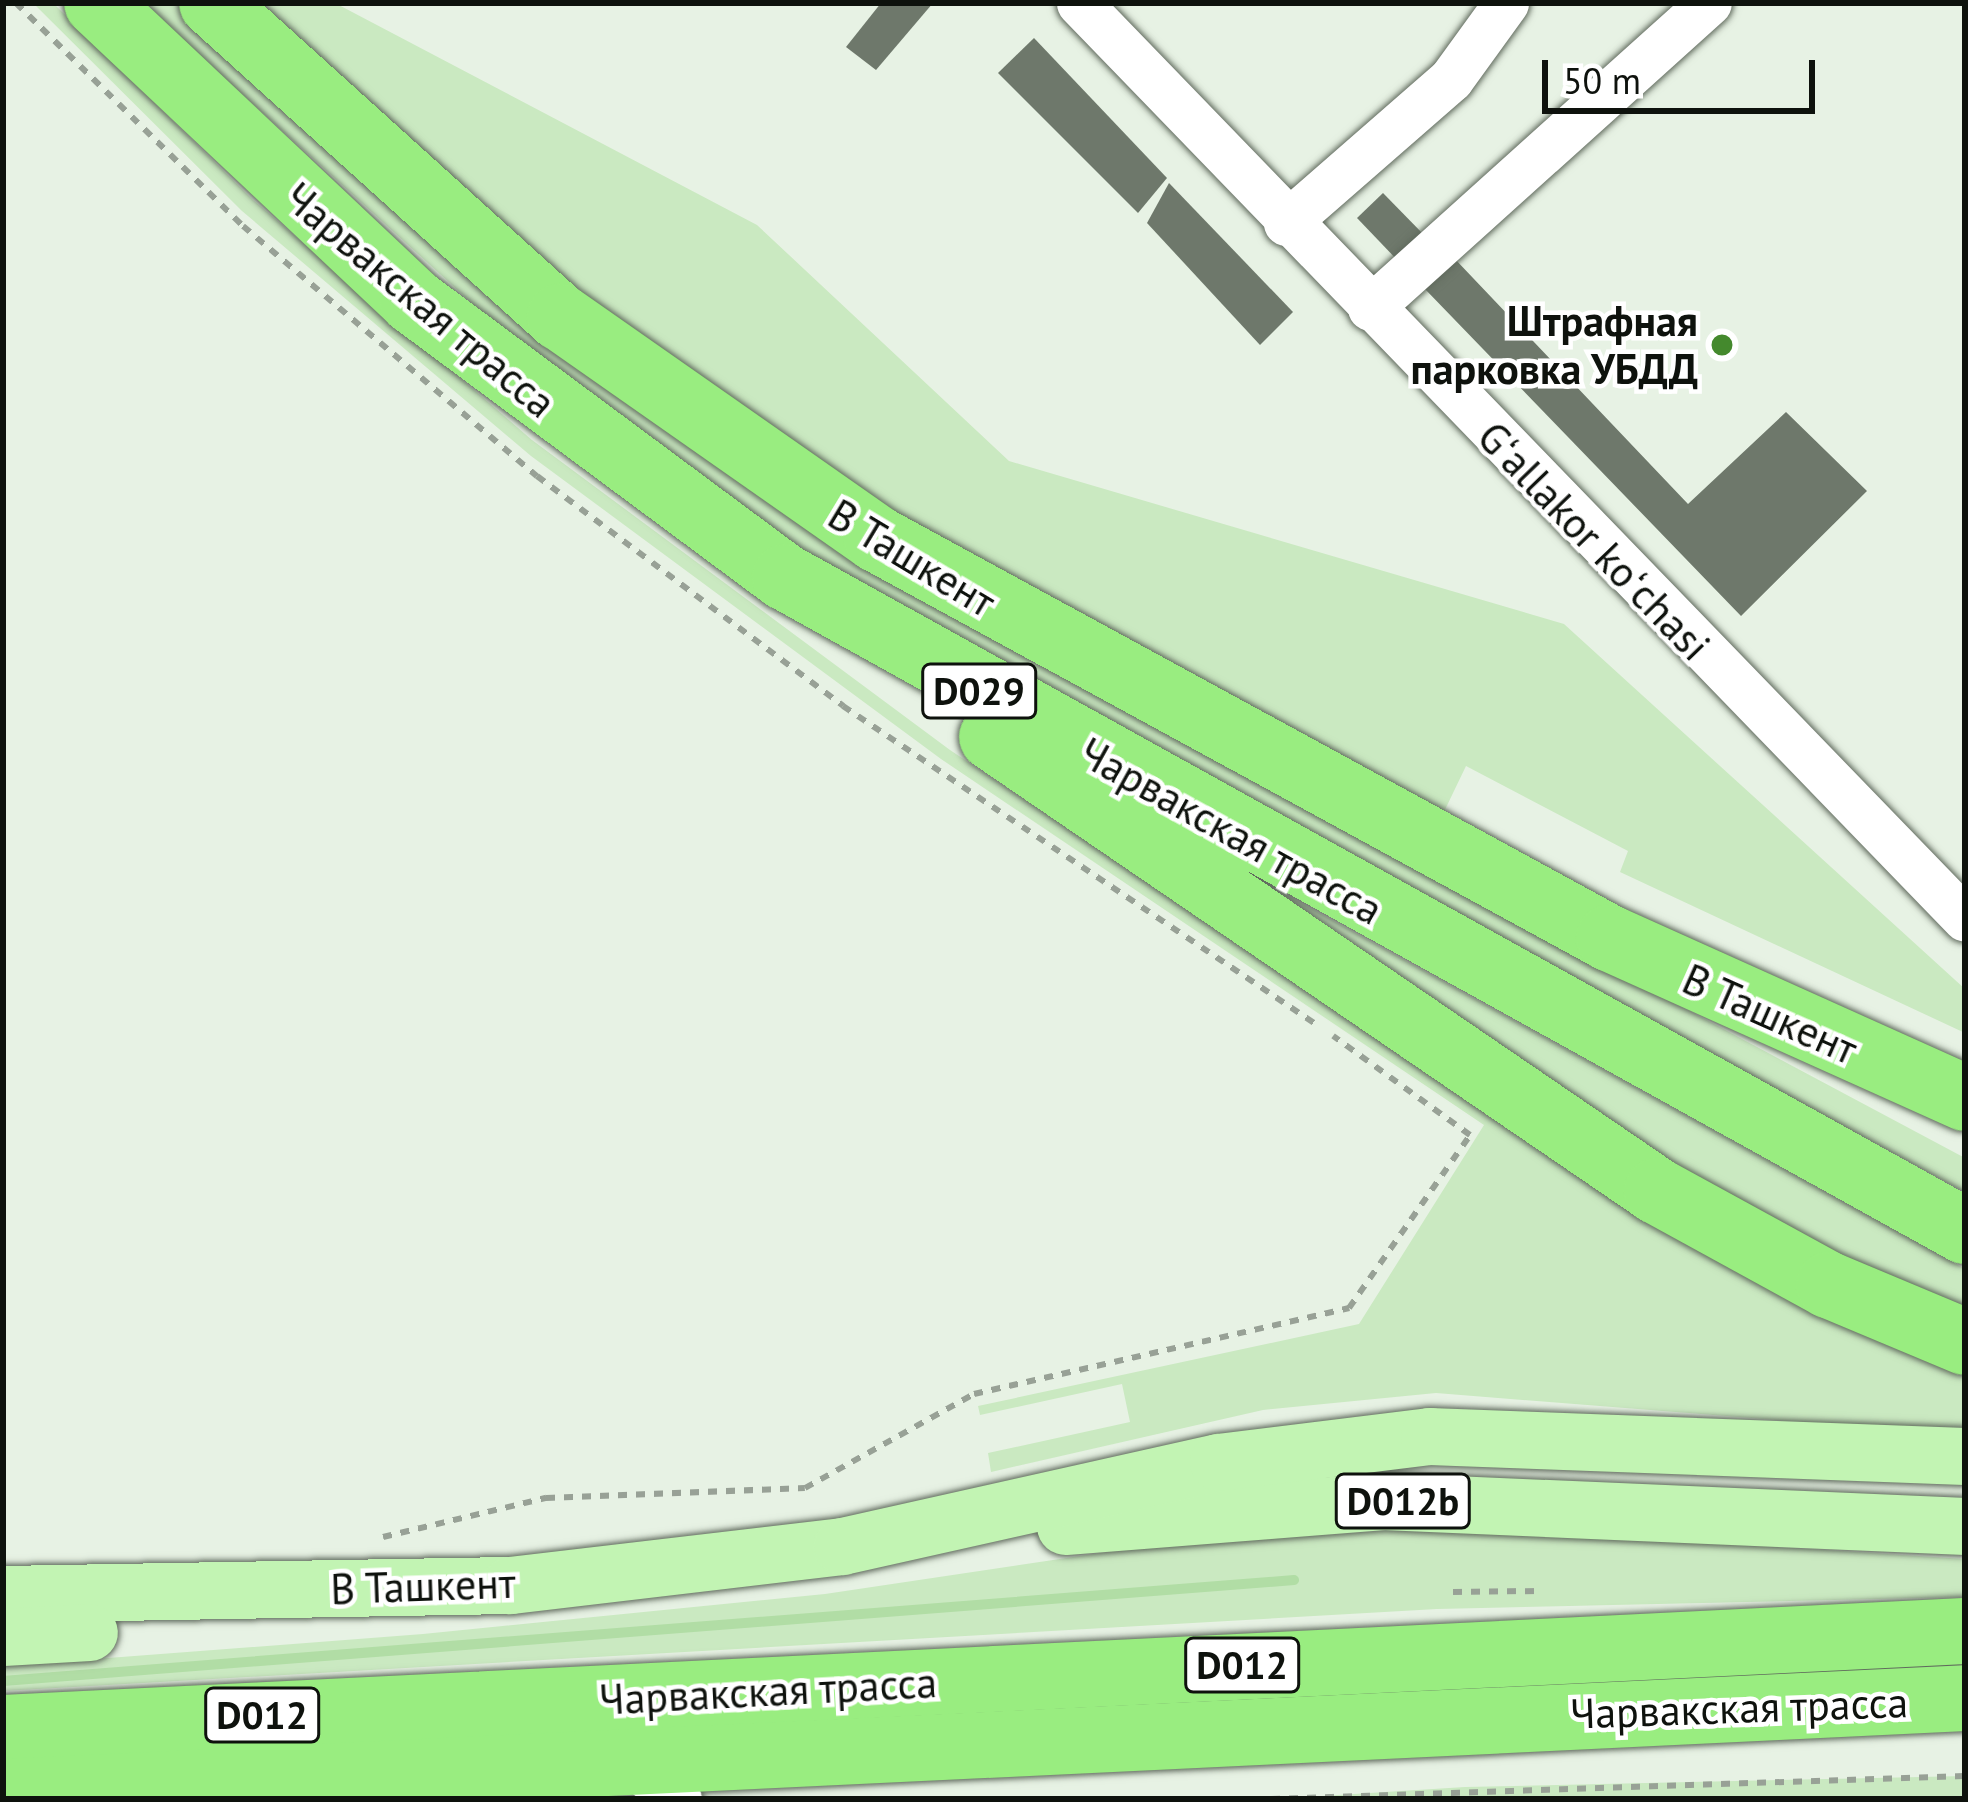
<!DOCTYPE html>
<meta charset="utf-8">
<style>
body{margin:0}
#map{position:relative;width:1968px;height:1802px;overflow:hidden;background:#e7f2e4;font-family:"PT Sans",sans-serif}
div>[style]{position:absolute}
.green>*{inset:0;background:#cae9c1}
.stream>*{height:10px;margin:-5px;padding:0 5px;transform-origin:5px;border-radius:5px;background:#b1dda5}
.building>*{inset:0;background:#6e786b}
.path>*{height:6px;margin-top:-3px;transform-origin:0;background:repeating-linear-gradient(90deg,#98a196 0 9px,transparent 0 18px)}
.roads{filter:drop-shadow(0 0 3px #606a5d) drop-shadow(0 0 3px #606a5d)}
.minor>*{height:45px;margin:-22.5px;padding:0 22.5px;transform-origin:22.5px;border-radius:22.5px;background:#fff}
.major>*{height:57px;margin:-28.5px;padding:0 28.5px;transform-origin:28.5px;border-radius:28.5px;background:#c2f4b3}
.highway>*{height:66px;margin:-33px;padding:0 33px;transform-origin:33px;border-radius:33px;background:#99ed80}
.dots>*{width:33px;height:33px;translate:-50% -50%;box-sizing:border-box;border:6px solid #fff;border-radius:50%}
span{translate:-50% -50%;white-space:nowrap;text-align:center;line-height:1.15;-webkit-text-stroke:9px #fff;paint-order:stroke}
.shield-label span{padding:3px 9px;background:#fff;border:3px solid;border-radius:9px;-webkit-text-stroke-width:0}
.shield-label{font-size:39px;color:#0e120d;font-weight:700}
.street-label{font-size:42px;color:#0e120d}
.poi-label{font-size:42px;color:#0e120d;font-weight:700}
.right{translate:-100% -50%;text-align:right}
.frame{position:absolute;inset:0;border:6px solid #0e120d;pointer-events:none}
.scale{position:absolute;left:1542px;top:60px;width:273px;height:54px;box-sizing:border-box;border:6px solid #0e120d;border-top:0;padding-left:15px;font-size:36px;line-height:42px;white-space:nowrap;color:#0e120d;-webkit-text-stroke:9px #fff;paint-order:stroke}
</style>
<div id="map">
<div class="green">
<i style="clip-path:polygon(33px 3px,53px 3px,253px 200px,532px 440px,950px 750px,1499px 1117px,1965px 1362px,1965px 1435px,1436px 1393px,1263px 1410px,991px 1472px,988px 1453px,1130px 1422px,1122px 1384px,980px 1415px,978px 1406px,1359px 1324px,1484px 1125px,941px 759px,531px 456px,242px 211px)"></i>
<i style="clip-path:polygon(142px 3px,183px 3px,352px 168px,1579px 952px,1965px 1158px,1965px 1192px,843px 582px,561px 384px)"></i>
<i style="clip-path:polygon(251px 3px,335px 3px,757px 225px,1009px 461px,1564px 624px,1965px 989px,1965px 1033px,1620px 872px,1628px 851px,1466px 766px,1441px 818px,878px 502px,582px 293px)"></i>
<i style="clip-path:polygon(1170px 831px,1965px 1269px,1965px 1322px,1799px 1249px)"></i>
<i style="clip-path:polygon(1451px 1526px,1965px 1559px,1965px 1597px,1437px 1609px,3px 1691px,3px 1666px,423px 1634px,825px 1594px,1134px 1548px)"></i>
<i style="clip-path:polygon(1965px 1776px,1965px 1799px,1274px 1799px,1465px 1787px)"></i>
</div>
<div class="stream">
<i style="left:3px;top:1681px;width:1295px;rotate:-4.47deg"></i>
</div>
<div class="building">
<i style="clip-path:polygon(881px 3px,933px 3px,876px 70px,846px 47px)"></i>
<i style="clip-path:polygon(1034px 38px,1167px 178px,1138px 213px,998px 73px)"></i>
<i style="clip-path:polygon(1169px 183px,1293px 312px,1260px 345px,1147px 223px)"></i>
<i style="clip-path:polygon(1383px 193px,1427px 238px,1401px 264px,1357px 218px)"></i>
<i style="clip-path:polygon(1454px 258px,1688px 504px,1786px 412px,1867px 491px,1741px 616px,1424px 288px)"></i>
</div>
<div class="path">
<i style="left:16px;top:3px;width:318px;rotate:44.5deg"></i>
<i style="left:243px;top:226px;width:386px;rotate:40.4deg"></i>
<i style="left:537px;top:476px;width:383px;rotate:36.9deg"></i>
<i style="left:843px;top:706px;width:571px;rotate:33.94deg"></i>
<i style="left:383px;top:1537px;width:168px;rotate:-13.5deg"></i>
<i style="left:546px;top:1498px;width:259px;rotate:-2.2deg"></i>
<i style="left:805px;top:1488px;width:193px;rotate:-29.1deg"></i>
<i style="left:974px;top:1394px;width:385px;rotate:-12.9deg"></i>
<i style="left:1349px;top:1308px;width:211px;rotate:-55deg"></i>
<i style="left:1470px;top:1135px;width:169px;rotate:-144.1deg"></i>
<i style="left:1453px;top:1592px;width:86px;rotate:-0.7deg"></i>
<i style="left:1271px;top:1799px;width:694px;rotate:-1.9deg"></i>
</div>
<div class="roads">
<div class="minor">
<i style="left:1079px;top:3px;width:1274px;rotate:45.95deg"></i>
<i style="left:1286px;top:223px;width:219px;rotate:-41.1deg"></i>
<i style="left:1451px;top:79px;width:94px;rotate:-54.1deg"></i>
<i style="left:1370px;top:308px;width:456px;rotate:-42deg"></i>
<i style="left:621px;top:1758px;width:71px;rotate:35.3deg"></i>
</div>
<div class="major">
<i style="left:1065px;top:1526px;width:319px;rotate:-4.5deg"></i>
<i style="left:1383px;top:1501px;width:583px;rotate:2.46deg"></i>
<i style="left:3px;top:1594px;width:507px;rotate:-1.02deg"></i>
<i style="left:510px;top:1585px;width:334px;rotate:-6.7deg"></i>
<i style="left:842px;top:1546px;width:385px;rotate:-12.6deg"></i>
<i style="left:1218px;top:1462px;width:213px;rotate:-7deg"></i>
<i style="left:1429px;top:1436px;width:536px;rotate:2.14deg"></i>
<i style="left:3px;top:1637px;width:86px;rotate:-3.3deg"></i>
</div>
<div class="highway">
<i style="left:97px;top:3px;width:434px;rotate:43.3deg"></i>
<i style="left:413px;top:301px;width:463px;rotate:36.6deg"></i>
<i style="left:785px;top:577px;width:1349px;rotate:29deg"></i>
<i style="left:212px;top:3px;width:469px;rotate:42.1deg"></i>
<i style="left:560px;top:317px;width:387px;rotate:35deg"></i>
<i style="left:877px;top:539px;width:834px;rotate:28.59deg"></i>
<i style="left:1609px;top:938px;width:390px;rotate:24.2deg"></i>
<i style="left:992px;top:737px;width:805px;rotate:34.32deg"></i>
<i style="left:1657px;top:1191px;width:196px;rotate:28.7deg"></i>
<i style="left:1829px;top:1285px;width:147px;rotate:22.7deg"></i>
<i style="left:3px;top:1728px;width:1964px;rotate:-2.83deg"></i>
<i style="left:3px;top:1792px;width:1964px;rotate:-2.74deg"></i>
</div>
</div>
<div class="dots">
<i style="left:1722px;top:345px;background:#44892d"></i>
</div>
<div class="shield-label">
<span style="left:979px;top:691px">D029</span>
<span style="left:1403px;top:1501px">D012b</span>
<span style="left:1242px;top:1665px">D012</span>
<span style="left:262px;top:1715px">D012</span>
</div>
<div class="street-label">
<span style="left:420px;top:300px;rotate:40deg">Чарвакская трасса</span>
<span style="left:1594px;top:541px;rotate:46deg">Gʻallakor koʻchasi</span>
<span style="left:912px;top:558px;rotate:31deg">В Ташкент</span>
<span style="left:1231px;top:831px;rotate:29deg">Чарвакская трасса</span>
<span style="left:1770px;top:1014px;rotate:24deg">В Ташкент</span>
<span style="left:423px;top:1586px;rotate:-2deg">В Ташкент</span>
<span style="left:768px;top:1691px;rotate:-3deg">Чарвакская трасса</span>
<span style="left:1739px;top:1708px;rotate:-2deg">Чарвакская трасса</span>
</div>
<div class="poi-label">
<span class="right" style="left:1698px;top:345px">Штрафная<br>парковка УБДД</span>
</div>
<div class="frame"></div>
<div class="scale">50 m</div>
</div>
